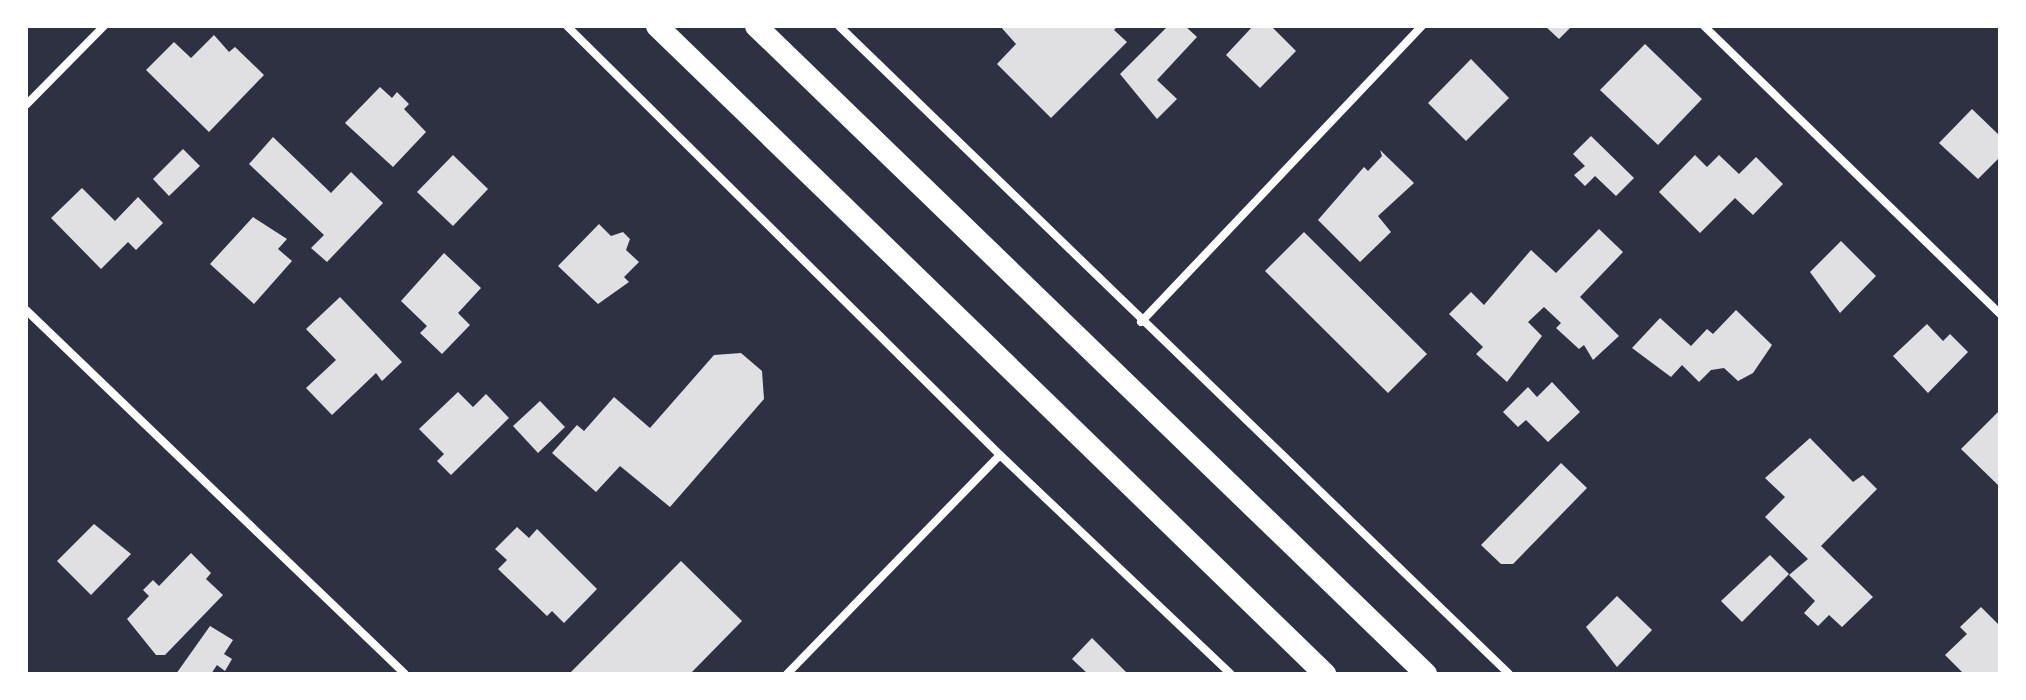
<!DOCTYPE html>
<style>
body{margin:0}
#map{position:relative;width:2026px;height:700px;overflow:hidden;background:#2d3142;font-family:"IBM Plex Sans",sans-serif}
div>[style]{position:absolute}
.building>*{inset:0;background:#e0e0e3}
.minor>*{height:8px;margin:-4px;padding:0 4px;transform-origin:4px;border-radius:4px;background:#fff}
.trunk>*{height:22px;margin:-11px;padding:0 11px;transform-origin:11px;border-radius:11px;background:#fff}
span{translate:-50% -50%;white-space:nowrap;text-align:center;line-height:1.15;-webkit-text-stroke:7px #fff;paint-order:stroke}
.frame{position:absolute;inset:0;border:28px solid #fff;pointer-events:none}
</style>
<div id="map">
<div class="building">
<i style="clip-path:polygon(1000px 26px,1118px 26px,1114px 30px,1127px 42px,1051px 118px,997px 64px,1016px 44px)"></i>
<i style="clip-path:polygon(1168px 26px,1185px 26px,1197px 37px,1157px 80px,1177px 99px,1157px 119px,1120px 74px)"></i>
<i style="clip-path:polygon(1253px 26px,1271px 26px,1296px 51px,1260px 88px,1226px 55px)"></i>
<i style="clip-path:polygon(1545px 26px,1572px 26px,1559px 39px)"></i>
<i style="clip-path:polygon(214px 35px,229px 52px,235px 47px,264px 75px,209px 132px,146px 70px,174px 42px,191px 58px)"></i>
<i style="clip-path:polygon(1645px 44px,1702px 99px,1658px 145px,1600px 90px)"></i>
<i style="clip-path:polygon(1471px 59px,1509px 98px,1466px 141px,1428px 103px)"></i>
<i style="clip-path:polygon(380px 87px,392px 98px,397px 92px,409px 104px,404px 109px,426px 132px,393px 167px,345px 123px)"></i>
<i style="clip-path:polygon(1972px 109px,2000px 136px,2000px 157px,1978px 179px,1939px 143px)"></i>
<i style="clip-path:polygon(1591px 136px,1634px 178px,1616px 196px,1595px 176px,1585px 186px,1574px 175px,1585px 166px,1573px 154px)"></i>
<i style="clip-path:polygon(273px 137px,331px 193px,351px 172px,383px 203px,327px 262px,311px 248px,324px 235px,249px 164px)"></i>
<i style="clip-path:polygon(183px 149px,200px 166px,169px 196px,153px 179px)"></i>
<i style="clip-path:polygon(1380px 150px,1414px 183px,1378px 216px,1391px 232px,1360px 262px,1318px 220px,1364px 167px,1368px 171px,1382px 156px)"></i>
<i style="clip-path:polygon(453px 155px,488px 189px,453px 226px,417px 192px)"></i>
<i style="clip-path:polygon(1695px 155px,1707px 167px,1719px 155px,1739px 174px,1756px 157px,1783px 184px,1753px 215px,1735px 198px,1700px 233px,1659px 192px)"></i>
<i style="clip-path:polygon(82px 188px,115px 221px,138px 197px,163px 223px,136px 250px,128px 242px,101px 269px,51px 218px)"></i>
<i style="clip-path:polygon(253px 217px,287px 239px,278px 249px,292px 261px,254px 304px,210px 264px)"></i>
<i style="clip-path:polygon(599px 224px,611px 236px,623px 232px,630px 239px,626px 250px,639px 262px,624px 277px,629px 282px,598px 304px,558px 266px)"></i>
<i style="clip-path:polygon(1599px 229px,1623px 252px,1580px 297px,1619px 336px,1593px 360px,1584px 345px,1579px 349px,1556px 328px,1561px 323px,1544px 307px,1528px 322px,1542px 336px,1507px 382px,1476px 354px,1483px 347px,1449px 314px,1471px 292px,1484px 305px,1531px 250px,1556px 273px)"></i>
<i style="clip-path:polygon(1304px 232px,1427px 354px,1388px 393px,1265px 271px)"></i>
<i style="clip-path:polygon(1841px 241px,1876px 276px,1840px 313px,1810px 272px)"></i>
<i style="clip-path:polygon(444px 253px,481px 288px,458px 313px,470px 325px,442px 354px,420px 333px,427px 326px,401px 301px)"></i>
<i style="clip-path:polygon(340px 297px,402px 362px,382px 381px,376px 373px,332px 415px,306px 388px,336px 360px,306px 329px)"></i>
<i style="clip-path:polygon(1736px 310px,1772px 345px,1753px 373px,1738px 381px,1724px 368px,1711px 370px,1699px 382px,1682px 365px,1671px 377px,1632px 348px,1660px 318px,1691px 346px,1707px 329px,1713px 334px)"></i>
<i style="clip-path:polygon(1927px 324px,1943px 341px,1950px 334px,1968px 352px,1928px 393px,1893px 356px)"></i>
<i style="clip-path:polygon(741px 353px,762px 371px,764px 399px,670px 507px,620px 466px,596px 492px,552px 453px,577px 425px,584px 431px,614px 397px,650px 428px,714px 355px)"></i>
<i style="clip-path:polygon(1552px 382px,1580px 412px,1548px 442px,1526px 420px,1518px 427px,1503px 412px,1528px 387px,1537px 397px)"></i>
<i style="clip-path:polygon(458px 392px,473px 407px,486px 394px,509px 418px,451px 475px,437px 461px,444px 454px,419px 429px)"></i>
<i style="clip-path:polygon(540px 401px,565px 427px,538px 453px,513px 426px)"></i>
<i style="clip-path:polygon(2000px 410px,2000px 487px,1961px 449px)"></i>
<i style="clip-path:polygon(1810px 438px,1853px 482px,1863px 475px,1877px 489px,1821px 546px,1873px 597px,1842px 627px,1829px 615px,1818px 626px,1804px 613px,1815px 601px,1789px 575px,1808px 559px,1765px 517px,1785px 497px,1765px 478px)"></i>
<i style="clip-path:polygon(1561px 463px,1587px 488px,1513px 564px,1501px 564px,1481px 545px)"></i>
<i style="clip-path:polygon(94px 524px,131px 554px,91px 595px,57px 561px)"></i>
<i style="clip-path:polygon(517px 527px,529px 538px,537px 529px,597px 589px,564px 623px,552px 611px,547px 616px,498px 569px,507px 560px,495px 549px)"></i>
<i style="clip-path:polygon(191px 553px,211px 573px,206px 579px,223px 595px,165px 655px,156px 655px,127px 619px,149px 596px,143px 590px,153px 580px,159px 586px)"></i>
<i style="clip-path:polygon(1770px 555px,1789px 574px,1742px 622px,1721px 601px)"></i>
<i style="clip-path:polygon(681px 561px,742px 621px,690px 674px,569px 674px)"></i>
<i style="clip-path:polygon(1617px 596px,1652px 630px,1617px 667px,1586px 627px)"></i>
<i style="clip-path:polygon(1981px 607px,2000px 626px,2000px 673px,1964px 674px,1945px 655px,1967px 634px,1960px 627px)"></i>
<i style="clip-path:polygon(210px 626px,233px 640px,224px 654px,232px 659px,225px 671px,217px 665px,211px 674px,176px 674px)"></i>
<i style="clip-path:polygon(1092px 638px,1128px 674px,1088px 674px,1072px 659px)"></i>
</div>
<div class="minor">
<i style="left:567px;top:26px;width:610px;rotate:44.73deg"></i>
<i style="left:1000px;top:455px;width:318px;rotate:43.5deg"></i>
<i style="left:839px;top:26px;width:932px;rotate:44.04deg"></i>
<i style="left:1704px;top:26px;width:413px;rotate:44.2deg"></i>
<i style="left:26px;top:105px;width:111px;rotate:-45.4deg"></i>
<i style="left:26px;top:310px;width:525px;rotate:43.84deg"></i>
<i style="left:1141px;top:322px;width:408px;rotate:-46.5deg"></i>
<i style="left:787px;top:674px;width:305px;rotate:-45.8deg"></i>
</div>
<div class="trunk">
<i style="left:657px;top:26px;width:931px;rotate:44.13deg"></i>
<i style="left:756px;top:26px;width:932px;rotate:44.04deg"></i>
</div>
<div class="frame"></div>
</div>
